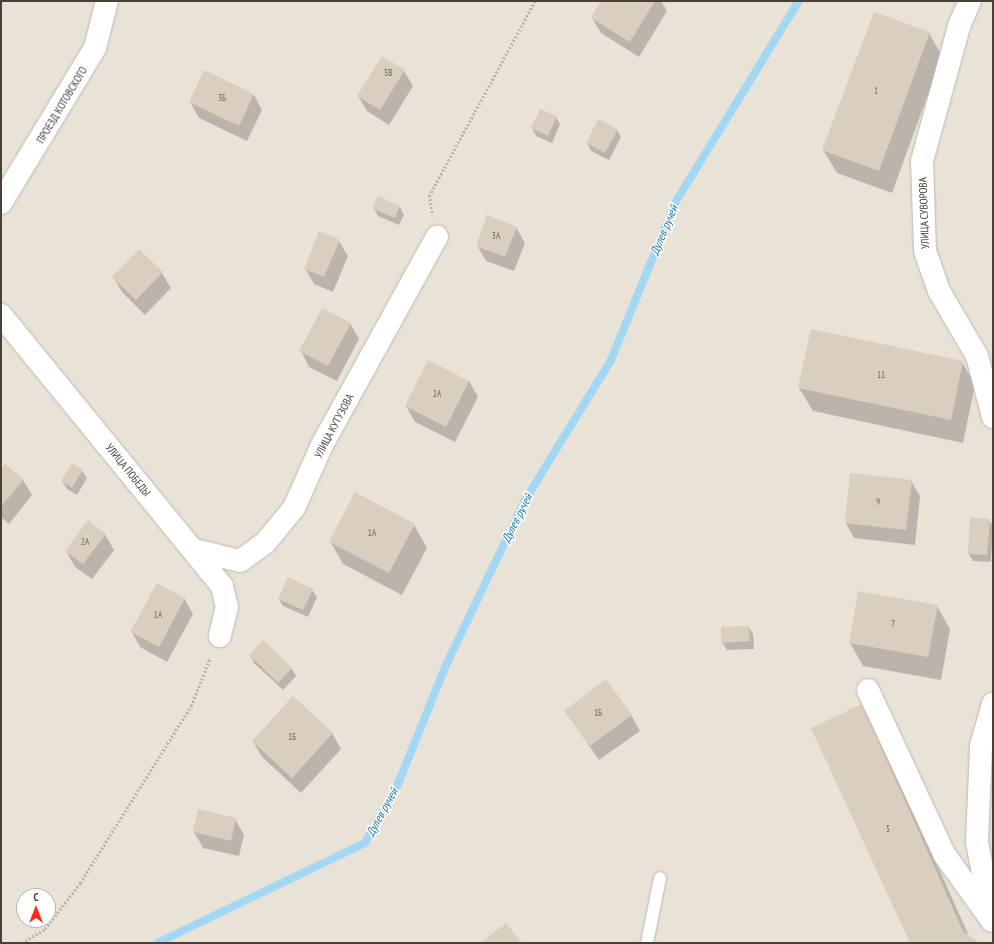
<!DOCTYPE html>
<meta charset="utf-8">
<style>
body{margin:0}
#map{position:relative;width:994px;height:944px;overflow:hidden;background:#f5f1e9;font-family:"PT Sans Narrow",sans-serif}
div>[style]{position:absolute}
.residential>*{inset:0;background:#e9e2d7}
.shadow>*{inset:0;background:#0003}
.stream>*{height:8px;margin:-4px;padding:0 4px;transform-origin:4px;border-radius:4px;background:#a3d8f4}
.building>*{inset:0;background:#dacec0}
.path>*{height:2.5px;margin-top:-1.25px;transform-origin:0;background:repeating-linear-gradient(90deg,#c4b39b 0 2px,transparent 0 4px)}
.roads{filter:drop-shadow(0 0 1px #c1b8ab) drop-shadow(0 0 1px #c1b8ab)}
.service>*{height:12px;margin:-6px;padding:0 6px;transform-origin:6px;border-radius:6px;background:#fff}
.minor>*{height:22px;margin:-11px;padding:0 11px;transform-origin:11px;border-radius:11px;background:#fff}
span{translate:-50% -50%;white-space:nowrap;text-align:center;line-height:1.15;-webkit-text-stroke:3px #fff;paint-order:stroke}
.number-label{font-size:9px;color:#6d6459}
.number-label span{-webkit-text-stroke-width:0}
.street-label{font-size:11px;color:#494137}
.water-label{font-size:12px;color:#287baa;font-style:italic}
.frame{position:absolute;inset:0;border:2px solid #494137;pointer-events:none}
.north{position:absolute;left:16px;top:888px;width:40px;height:40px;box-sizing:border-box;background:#fff;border:1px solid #b6b3af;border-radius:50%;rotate:0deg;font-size:11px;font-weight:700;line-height:16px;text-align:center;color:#494137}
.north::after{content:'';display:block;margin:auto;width:14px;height:18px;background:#ff2a16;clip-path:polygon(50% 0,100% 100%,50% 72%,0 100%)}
</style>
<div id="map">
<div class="residential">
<i style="clip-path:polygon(evenodd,1px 1px,993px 1px,993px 943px,1px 943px,1px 1px,24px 896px,48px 896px,48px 920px,24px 920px,24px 896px)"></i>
</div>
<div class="shadow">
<i style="clip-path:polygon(602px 1px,661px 1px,667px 11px,639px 57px,601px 33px,592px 18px)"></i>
<i style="clip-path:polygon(929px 33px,942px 56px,892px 193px,837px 173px,823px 150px)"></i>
<i style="clip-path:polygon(404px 71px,413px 86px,389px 125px,367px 111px,358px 96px)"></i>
<i style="clip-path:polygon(254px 95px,262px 110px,247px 141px,199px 118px,190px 102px)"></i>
<i style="clip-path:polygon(556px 117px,560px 124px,552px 143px,536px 136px,532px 128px)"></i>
<i style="clip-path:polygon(617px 130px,621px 137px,609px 160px,591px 151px,587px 143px)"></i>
<i style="clip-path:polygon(379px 197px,400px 207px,404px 215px,399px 225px,378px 216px,374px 208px)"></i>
<i style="clip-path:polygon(516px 227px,525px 243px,514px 271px,486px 261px,477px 245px)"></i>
<i style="clip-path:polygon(339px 241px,348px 256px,333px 292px,314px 284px,305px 268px)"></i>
<i style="clip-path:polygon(162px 273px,171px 288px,145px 315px,122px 292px,113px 277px)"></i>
<i style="clip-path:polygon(350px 323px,359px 339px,337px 381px,309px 367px,301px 351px)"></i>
<i style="clip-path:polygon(812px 330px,962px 362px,975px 385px,963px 443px,813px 411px,799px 388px)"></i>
<i style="clip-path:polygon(469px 381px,478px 397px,455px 442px,415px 422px,406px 406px)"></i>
<i style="clip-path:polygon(1px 471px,23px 480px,32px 495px,9px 524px,1px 517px)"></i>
<i style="clip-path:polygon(82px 471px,87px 478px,77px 495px,67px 489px,62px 481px)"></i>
<i style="clip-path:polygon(911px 481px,920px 496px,915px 545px,854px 538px,846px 523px)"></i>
<i style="clip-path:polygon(989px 520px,993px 526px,991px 562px,973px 561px,969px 554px)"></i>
<i style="clip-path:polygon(414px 525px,427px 548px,402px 595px,343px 564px,330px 541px)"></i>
<i style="clip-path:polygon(105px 534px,114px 550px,92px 579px,75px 567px,66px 551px)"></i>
<i style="clip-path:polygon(312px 590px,317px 597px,308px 617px,283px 606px,279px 599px)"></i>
<i style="clip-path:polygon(184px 598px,193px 614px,167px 662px,140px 647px,132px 632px)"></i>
<i style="clip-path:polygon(937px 606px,950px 629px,941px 680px,863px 666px,850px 643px)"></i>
<i style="clip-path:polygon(749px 627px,753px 634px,754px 649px,727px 650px,722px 642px)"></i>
<i style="clip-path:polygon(263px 641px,292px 669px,296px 676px,283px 690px,254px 663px,250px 655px)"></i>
<i style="clip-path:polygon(862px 706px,879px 735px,969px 936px,978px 943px,911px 943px)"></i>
<i style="clip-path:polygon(565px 711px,631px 715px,640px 731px,599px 760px)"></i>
<i style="clip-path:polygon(332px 733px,341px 749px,301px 793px,262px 757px,253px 741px)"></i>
<i style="clip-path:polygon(199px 811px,235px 819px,244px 835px,239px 856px,203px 848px,194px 832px)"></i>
</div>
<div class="stream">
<i style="left:157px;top:943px;width:231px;rotate:-25.7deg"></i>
<i style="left:365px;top:843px;width:68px;rotate:-60.8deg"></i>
<i style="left:398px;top:784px;width:128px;rotate:-68deg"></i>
<i style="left:446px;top:665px;width:181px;rotate:-64.4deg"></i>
<i style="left:524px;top:502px;width:167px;rotate:-58.5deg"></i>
<i style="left:611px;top:360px;width:170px;rotate:-67.8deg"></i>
<i style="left:675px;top:203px;width:237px;rotate:-58.5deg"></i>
</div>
<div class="building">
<i style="clip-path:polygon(601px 1px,655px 1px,630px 42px,591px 18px)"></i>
<i style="clip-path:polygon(874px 12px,930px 32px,879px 171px,822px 150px)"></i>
<i style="clip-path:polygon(382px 56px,405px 70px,380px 110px,357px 96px)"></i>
<i style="clip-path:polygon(204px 70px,254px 94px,239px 126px,189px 102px)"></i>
<i style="clip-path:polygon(540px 109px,557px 116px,548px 136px,531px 128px)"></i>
<i style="clip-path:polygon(598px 119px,618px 129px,605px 153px,586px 143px)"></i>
<i style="clip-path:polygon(378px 196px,400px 206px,395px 218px,372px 208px)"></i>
<i style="clip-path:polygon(487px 215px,517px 227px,505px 257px,476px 246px)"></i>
<i style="clip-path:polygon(319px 231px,340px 240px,324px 277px,304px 269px)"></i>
<i style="clip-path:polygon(139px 249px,163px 272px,136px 300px,112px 277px)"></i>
<i style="clip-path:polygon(322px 308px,351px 323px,328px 366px,299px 351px)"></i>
<i style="clip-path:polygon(811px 329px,963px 361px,951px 420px,798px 388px)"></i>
<i style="clip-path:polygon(428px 360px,469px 381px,446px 427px,405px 406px)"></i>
<i style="clip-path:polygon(72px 463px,83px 470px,72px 488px,61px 481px)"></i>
<i style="clip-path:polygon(5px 464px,24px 479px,1px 507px,1px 469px)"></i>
<i style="clip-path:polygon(850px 473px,912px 480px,906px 530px,845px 523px)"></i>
<i style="clip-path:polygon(355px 492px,415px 524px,389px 573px,329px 542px)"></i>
<i style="clip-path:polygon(970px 517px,990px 519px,987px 555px,968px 554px)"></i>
<i style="clip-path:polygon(88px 520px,106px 534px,83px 564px,65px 551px)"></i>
<i style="clip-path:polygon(288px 577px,313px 589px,303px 610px,278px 599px)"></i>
<i style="clip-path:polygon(157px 583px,185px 598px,159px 647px,130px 632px)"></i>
<i style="clip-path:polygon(858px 591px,938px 605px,928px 657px,849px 643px)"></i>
<i style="clip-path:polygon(749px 626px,750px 641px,721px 643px,721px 627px)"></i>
<i style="clip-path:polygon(263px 640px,292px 668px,278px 683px,249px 655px)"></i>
<i style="clip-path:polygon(606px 679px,632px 715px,590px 746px,564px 711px)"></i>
<i style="clip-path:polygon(293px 696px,333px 733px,292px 778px,252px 741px)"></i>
<i style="clip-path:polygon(862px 704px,963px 931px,980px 943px,910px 943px,811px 728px)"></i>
<i style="clip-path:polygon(198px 809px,236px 818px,231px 841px,193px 832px)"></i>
<i style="clip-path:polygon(506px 923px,522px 943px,480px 943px)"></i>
</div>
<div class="path">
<i style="left:432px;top:213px;width:17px;rotate:-100deg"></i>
<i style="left:429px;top:196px;width:222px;rotate:-61.5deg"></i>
<i style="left:22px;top:943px;width:27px;rotate:-31deg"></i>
<i style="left:45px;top:929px;width:58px;rotate:-52.7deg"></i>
<i style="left:80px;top:883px;width:209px;rotate:-57.9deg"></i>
<i style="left:191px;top:706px;width:52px;rotate:-68.4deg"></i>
</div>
<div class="roads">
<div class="service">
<i style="left:647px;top:943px;width:66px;rotate:-78.7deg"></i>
</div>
<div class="minor">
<i style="left:970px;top:1px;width:24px;rotate:114deg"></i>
<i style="left:960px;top:23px;width:143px;rotate:105.4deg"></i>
<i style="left:922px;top:161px;width:90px;rotate:88.1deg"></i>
<i style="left:925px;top:251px;width:42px;rotate:70.7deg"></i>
<i style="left:939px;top:291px;width:75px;rotate:59.7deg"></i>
<i style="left:977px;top:356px;width:63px;rotate:75.3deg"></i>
<i style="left:1px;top:203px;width:181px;rotate:-58.8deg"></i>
<i style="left:95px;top:48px;width:49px;rotate:-75.7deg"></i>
<i style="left:1px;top:315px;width:350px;rotate:50.8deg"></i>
<i style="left:222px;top:586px;width:22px;rotate:77deg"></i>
<i style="left:227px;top:607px;width:30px;rotate:104deg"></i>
<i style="left:194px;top:550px;width:47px;rotate:13.4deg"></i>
<i style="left:240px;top:561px;width:31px;rotate:-36deg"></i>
<i style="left:265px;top:543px;width:45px;rotate:-50.4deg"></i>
<i style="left:294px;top:508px;width:69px;rotate:-66deg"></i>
<i style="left:322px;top:445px;width:238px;rotate:-61.1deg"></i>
<i style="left:868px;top:690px;width:181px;rotate:65.1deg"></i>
<i style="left:944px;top:854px;width:82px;rotate:54.4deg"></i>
<i style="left:991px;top:915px;width:74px;rotate:-100.9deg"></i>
<i style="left:977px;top:842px;width:96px;rotate:-87.6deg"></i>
<i style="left:981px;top:746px;width:44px;rotate:-74.1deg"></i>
</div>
</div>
<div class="number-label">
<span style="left:388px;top:73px">3В</span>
<span style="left:876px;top:91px">1</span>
<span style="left:222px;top:98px">3Б</span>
<span style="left:496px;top:236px">3А</span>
<span style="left:881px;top:375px">11</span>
<span style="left:437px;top:394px">2А</span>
<span style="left:878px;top:502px">9</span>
<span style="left:372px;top:533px">1А</span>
<span style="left:85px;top:542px">2А</span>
<span style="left:158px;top:615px">1А</span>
<span style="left:893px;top:624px">7</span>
<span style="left:598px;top:713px">1Б</span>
<span style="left:292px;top:737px">1Б</span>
<span style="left:888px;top:829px">5</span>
</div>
<div class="street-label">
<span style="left:62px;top:105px;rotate:-59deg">ПРОЕЗД КОТОВСКОГО</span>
<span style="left:924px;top:213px;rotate:-92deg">УЛИЦА СУВОРОВА</span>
<span style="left:334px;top:426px;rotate:-62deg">УЛИЦА КУТУЗОВА</span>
<span style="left:128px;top:470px;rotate:51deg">УЛИЦА ПОБЕДЫ</span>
</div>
<div class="water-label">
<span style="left:664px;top:230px;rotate:-67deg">Дулев ручей</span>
<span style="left:517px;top:518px;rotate:-63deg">Дулев ручей</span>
<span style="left:382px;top:812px;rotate:-61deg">Дулев ручей</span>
</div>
<div class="frame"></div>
<div class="north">С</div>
</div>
